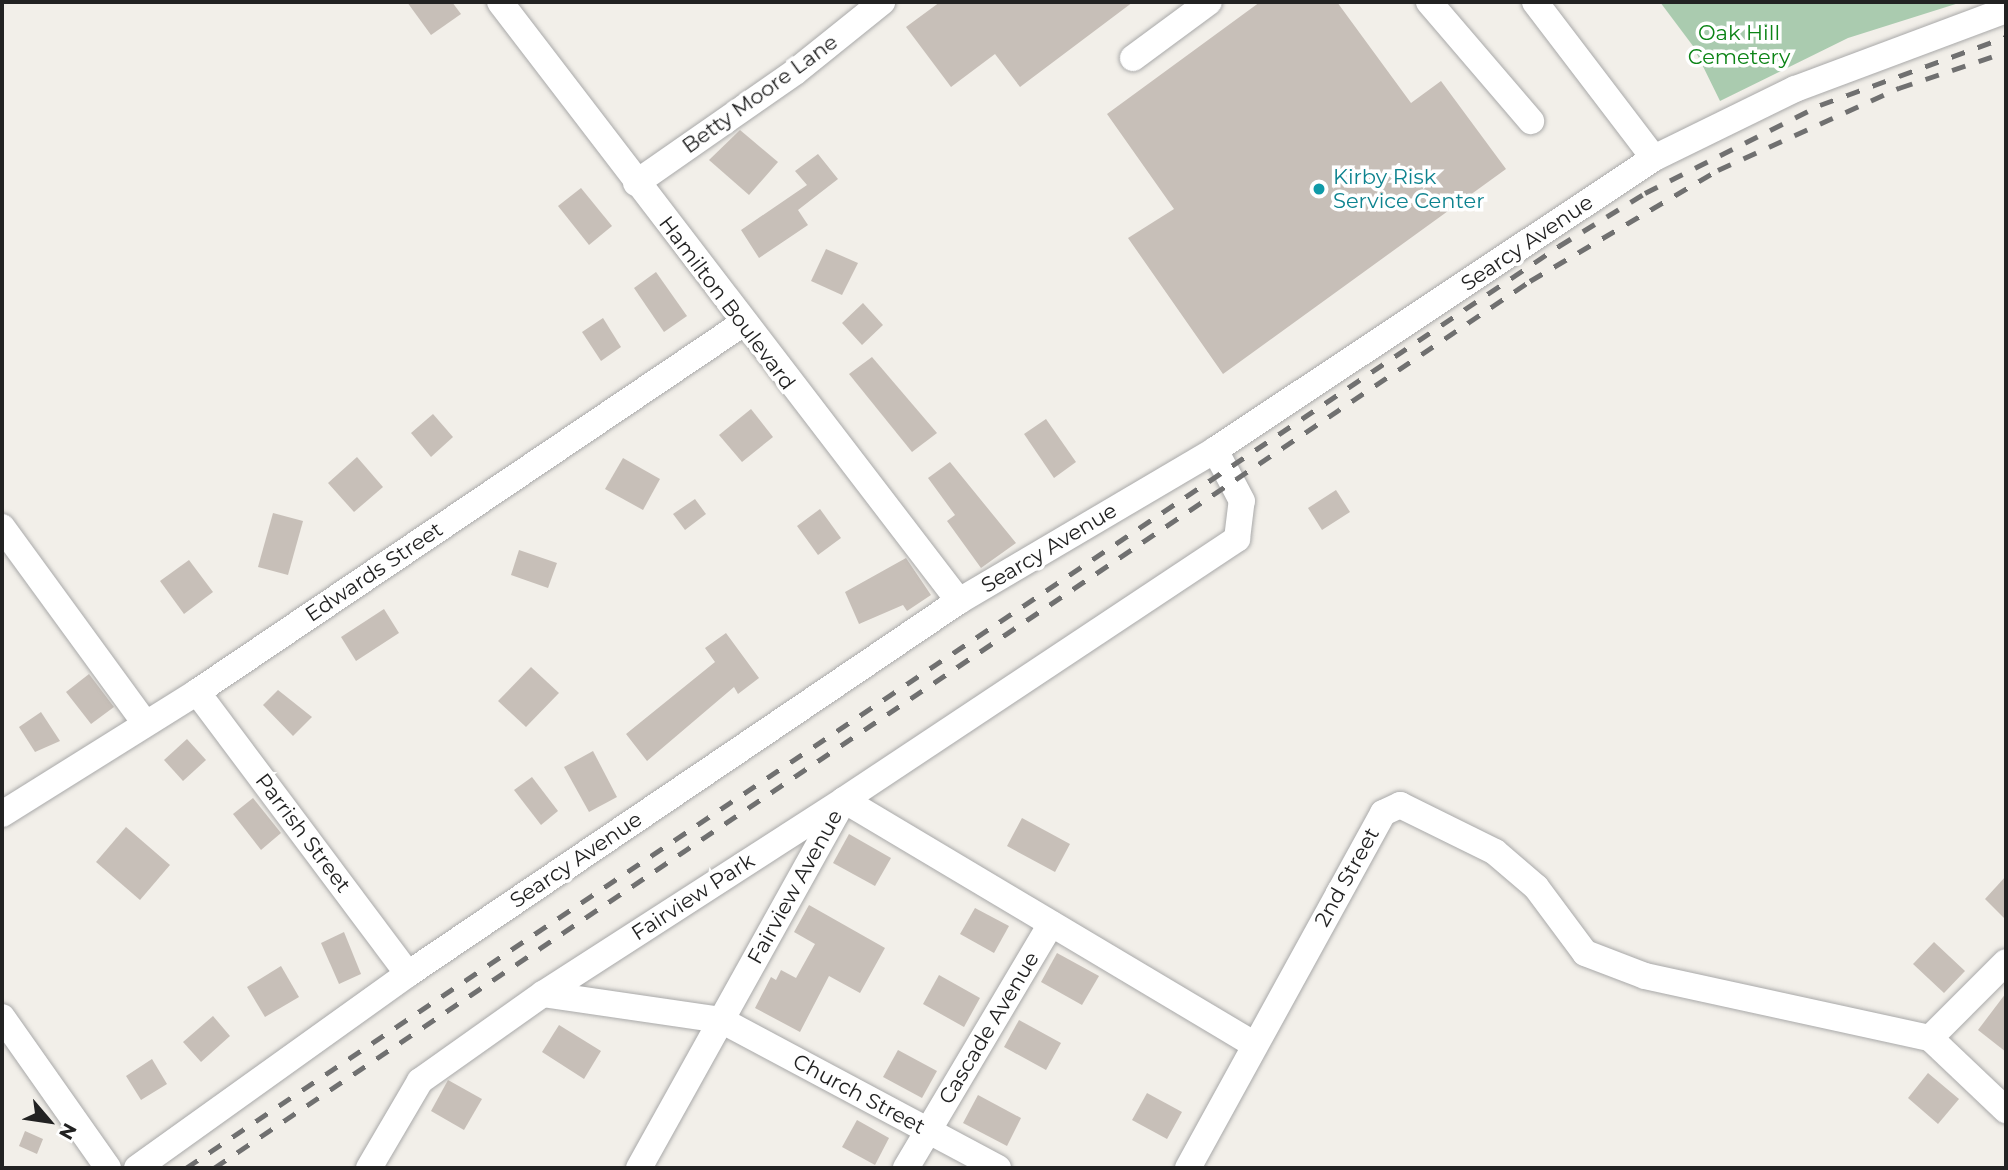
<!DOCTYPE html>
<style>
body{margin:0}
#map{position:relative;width:2008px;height:1170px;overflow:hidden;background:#f2efe9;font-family:Montserrat,sans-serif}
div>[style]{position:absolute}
.cemetery>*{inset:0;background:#aacbaf}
.building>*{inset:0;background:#c7bfb8}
.roads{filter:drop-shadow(0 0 2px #a9a9a9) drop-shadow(0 0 2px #a9a9a9)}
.minor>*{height:26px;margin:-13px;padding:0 13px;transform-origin:13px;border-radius:13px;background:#fff}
.rail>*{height:5px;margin-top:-2.5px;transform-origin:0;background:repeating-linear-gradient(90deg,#707070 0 14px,transparent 0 28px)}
.dots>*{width:19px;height:19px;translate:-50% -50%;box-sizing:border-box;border:4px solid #fff;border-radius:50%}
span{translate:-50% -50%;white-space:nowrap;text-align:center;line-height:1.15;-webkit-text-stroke:7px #fff;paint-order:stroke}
.park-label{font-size:21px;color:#0c8416}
.street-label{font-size:21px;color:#222}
.culture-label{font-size:21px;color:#0d838f}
.left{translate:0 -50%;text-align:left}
.frame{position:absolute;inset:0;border:4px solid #222;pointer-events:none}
.north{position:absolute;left:14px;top:1086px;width:70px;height:70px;-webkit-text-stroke:5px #fff;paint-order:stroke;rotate:119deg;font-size:19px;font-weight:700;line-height:28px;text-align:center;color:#222}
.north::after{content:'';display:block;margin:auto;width:24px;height:32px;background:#222;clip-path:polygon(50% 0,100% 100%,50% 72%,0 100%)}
</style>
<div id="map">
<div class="cemetery">
<i style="clip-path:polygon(1660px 2px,1962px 2px,1848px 38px,1720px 101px,1693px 46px)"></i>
</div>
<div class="building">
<i style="clip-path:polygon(407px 2px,452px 2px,461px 14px,431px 35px)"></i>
<i style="clip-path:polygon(940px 2px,1133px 2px,1020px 87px,995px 54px,951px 87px,906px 27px)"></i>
<i style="clip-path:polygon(1260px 2px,1337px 2px,1411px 103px,1441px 81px,1506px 169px,1223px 374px,1128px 238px,1174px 209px,1107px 114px)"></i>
<i style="clip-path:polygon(740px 130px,778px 162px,749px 195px,709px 160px)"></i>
<i style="clip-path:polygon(818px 154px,838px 179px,798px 210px,808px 225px,759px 258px,741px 230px,807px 185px,795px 171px)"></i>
<i style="clip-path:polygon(581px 188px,612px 226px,589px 245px,558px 206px)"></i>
<i style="clip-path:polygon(826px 249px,858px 263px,842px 295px,811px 281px)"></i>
<i style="clip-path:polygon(656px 272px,687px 316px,664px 332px,634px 288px)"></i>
<i style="clip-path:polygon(863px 303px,883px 325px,862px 345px,842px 323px)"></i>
<i style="clip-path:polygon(603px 318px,621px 347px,601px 361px,582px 332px)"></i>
<i style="clip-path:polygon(872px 357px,937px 433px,912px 452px,849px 374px)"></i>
<i style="clip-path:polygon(751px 409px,773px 437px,742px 462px,719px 435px)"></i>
<i style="clip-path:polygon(433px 414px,453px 437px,431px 457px,411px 433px)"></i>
<i style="clip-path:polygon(1046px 419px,1076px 462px,1054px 478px,1024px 434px)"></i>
<i style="clip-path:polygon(357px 457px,383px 487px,354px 512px,328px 483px)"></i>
<i style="clip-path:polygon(623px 458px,660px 479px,643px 510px,605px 489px)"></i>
<i style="clip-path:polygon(950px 462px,1016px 543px,981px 568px,947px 521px,955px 515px,928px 478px)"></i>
<i style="clip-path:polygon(1336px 490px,1350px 512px,1322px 530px,1308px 508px)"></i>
<i style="clip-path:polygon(695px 499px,706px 514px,685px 530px,673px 514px)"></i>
<i style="clip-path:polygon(820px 509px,841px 538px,818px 555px,797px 526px)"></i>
<i style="clip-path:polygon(273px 513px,303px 521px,288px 575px,258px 567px)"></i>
<i style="clip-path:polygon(519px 550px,557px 563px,548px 588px,511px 575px)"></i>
<i style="clip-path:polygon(906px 558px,931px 595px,907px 611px,903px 605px,859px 624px,845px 592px)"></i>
<i style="clip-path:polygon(189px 560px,213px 592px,184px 614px,160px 581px)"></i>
<i style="clip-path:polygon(384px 609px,399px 633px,356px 661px,341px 637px)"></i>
<i style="clip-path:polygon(726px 633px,759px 678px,738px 694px,734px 687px,647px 761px,626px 734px,715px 662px,705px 648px)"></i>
<i style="clip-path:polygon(531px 667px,559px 693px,526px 727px,498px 701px)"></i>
<i style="clip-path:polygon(89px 674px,114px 707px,91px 724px,66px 692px)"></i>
<i style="clip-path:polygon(278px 690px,312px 717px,293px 736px,263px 705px)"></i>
<i style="clip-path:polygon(41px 712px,60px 741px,35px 752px,19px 727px)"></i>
<i style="clip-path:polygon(187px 739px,206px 760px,183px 781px,164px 760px)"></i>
<i style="clip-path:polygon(593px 751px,617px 797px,589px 812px,564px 767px)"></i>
<i style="clip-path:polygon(532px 777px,558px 811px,541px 825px,514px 790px)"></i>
<i style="clip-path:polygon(253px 798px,281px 833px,261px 850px,233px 814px)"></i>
<i style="clip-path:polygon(1022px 818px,1070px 844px,1055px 872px,1007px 846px)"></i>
<i style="clip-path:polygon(126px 827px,170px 865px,140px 900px,96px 862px)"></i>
<i style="clip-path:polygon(849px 834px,891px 858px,875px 886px,833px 863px)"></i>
<i style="clip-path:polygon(2006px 876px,2006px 920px,1985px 899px)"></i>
<i style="clip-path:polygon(809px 905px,885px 948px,860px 993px,829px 976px,800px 1032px,755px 1008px,771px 977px,776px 980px,781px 970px,796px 978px,815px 944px,794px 932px)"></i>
<i style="clip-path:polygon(975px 908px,1009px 926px,994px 953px,960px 934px)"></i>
<i style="clip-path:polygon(344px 932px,361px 974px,339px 984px,321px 943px)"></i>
<i style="clip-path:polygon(1934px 942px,1965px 971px,1944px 993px,1913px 964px)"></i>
<i style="clip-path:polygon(1057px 953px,1099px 976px,1082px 1005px,1041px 982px)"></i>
<i style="clip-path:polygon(281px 966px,299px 997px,265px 1017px,247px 987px)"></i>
<i style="clip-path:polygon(939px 975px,980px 998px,964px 1027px,923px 1004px)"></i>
<i style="clip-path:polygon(2006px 993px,2006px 1052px,1978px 1030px)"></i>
<i style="clip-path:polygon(213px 1016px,230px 1036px,201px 1062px,183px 1042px)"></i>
<i style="clip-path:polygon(1019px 1020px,1061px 1043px,1046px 1070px,1004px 1047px)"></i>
<i style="clip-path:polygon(559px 1025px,601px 1051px,584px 1079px,542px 1052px)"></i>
<i style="clip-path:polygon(898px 1050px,937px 1071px,922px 1098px,883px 1077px)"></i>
<i style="clip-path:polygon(152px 1059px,167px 1084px,141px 1100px,126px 1076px)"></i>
<i style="clip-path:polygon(1928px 1073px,1959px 1099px,1938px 1124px,1908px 1098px)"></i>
<i style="clip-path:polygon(448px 1080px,482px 1099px,464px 1130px,431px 1111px)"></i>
<i style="clip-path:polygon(1147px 1093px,1182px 1112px,1167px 1139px,1132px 1120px)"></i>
<i style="clip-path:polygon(978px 1095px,1021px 1118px,1007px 1146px,963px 1123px)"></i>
<i style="clip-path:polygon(857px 1120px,889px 1138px,875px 1165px,842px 1147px)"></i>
<i style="clip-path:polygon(25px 1131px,43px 1139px,37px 1154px,19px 1146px)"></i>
</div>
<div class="roads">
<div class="minor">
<i style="left:500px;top:2px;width:755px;rotate:52.54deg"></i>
<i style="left:1429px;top:2px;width:157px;rotate:49.4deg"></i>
<i style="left:1535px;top:2px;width:196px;rotate:52.7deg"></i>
<i style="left:1133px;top:58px;width:94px;rotate:-36.4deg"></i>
<i style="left:636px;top:183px;width:194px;rotate:-34.9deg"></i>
<i style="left:795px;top:72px;width:112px;rotate:-38.8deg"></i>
<i style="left:2px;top:527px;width:243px;rotate:53.9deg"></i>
<i style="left:197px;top:692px;width:352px;rotate:53.2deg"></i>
<i style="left:2px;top:814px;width:230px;rotate:-32deg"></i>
<i style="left:197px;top:692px;width:658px;rotate:-34.03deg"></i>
<i style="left:543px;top:994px;width:358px;rotate:-32.8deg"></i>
<i style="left:844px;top:800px;width:477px;rotate:30.8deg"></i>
<i style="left:2px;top:1017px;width:184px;rotate:54.9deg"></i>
<i style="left:1930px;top:1038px;width:107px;rotate:-45deg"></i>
<i style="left:137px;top:1168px;width:333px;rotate:-35.6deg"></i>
<i style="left:408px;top:974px;width:665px;rotate:-34.1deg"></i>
<i style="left:959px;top:601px;width:297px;rotate:-30.5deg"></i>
<i style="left:1215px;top:450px;width:527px;rotate:-33.63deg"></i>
<i style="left:1654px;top:158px;width:157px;rotate:-26.1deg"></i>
<i style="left:1795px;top:89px;width:225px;rotate:-20.5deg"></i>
<i style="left:369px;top:1168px;width:101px;rotate:-59.6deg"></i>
<i style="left:420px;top:1081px;width:151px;rotate:-35.3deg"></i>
<i style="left:543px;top:994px;width:180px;rotate:8.3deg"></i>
<i style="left:721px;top:1020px;width:314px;rotate:28.1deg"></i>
<i style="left:639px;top:1168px;width:421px;rotate:-60.9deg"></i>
<i style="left:844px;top:800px;width:472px;rotate:-33.6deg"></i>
<i style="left:1237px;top:539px;width:38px;rotate:-83deg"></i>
<i style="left:1242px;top:501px;width:58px;rotate:-117.9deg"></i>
<i style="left:906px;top:1168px;width:284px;rotate:-59.3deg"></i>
<i style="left:1188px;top:1168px;width:405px;rotate:-61.2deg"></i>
<i style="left:1383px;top:813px;width:19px;rotate:-25deg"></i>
<i style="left:1400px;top:805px;width:106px;rotate:26.3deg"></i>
<i style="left:1495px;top:852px;width:54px;rotate:40.5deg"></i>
<i style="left:1536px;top:887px;width:82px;rotate:53.4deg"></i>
<i style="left:1585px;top:953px;width:64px;rotate:21deg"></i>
<i style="left:1645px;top:976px;width:292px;rotate:12.3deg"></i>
<i style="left:1930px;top:1038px;width:105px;rotate:43.5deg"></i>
</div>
</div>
<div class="rail">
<i style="left:186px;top:1168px;width:1654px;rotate:-33.88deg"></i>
<i style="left:1559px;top:246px;width:101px;rotate:-31.6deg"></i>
<i style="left:1645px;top:193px;width:196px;rotate:-26.7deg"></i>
<i style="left:1820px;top:105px;width:198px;rotate:-20.1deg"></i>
<i style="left:214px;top:1168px;width:1587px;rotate:-33.98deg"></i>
<i style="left:1530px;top:281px;width:218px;rotate:-30.6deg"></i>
<i style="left:1718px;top:170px;width:199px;rotate:-24.4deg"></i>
<i style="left:1899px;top:88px;width:113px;rotate:-18.6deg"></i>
</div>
<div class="dots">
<i style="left:1319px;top:189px;background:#0f9aa8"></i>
</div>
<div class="park-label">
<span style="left:1739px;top:45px">Oak Hill<br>Cemetery</span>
</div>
<div class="street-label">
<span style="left:760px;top:94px;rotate:-36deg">Betty Moore Lane</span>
<span style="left:1527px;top:243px;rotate:-34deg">Searcy Avenue</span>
<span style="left:727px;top:303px;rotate:53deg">Hamilton Boulevard</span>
<span style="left:1049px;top:548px;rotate:-31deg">Searcy Avenue</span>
<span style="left:374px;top:572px;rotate:-34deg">Edwards Street</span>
<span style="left:303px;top:833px;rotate:53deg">Parrish Street</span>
<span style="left:576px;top:860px;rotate:-34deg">Searcy Avenue</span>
<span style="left:1347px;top:877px;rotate:-61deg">2nd Street</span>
<span style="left:795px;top:887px;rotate:-61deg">Fairview Avenue</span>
<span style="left:693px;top:897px;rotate:-33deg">Fairview Park</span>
<span style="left:989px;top:1028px;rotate:-59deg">Cascade Avenue</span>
<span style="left:859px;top:1094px;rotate:28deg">Church Street</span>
</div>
<div class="culture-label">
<span class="left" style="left:1333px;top:189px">Kirby Risk<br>Service Center</span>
</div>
<div class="frame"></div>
<div class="north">N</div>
</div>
